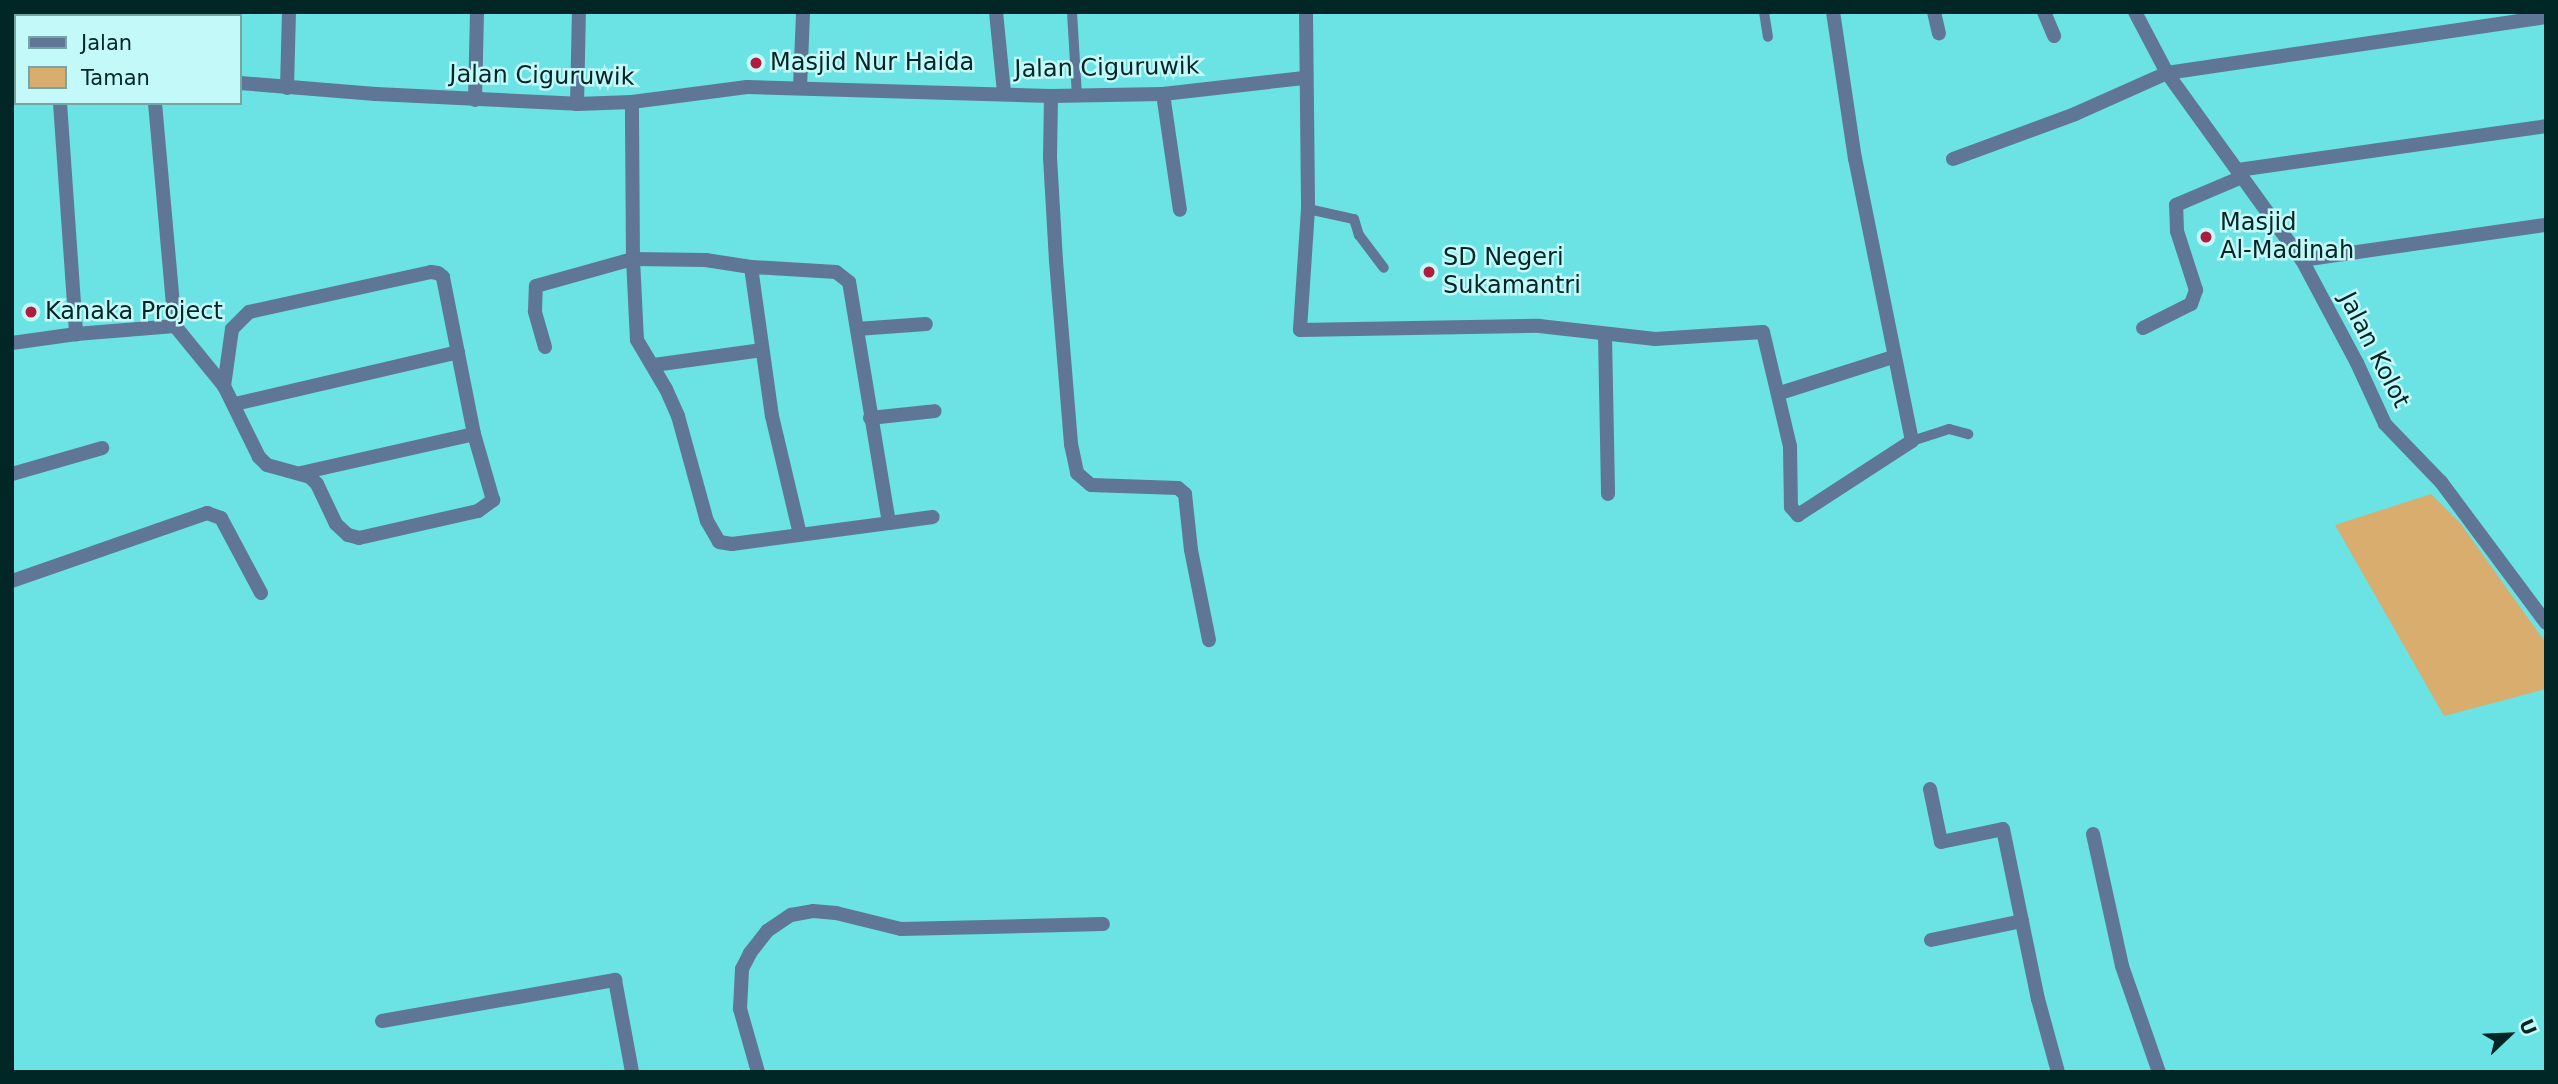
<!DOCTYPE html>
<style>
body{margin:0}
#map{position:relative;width:2558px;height:1084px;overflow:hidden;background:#6be2e4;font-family:"DejaVu Sans",sans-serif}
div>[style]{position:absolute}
.green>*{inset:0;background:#d8ad6d}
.lane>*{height:10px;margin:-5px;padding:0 5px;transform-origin:5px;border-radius:5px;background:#5f7696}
.street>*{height:14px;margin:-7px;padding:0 7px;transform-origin:7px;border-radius:7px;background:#5f7696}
.dots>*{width:19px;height:19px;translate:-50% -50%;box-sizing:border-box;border:4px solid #c4f9fa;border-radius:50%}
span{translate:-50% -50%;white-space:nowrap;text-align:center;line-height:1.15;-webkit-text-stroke:5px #c4f9fa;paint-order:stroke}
.poi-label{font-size:24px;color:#002626}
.left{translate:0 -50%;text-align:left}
.street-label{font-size:24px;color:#002626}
.frame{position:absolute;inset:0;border:14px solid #002626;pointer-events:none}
.legend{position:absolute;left:14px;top:14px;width:228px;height:91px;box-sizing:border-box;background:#c4f9fa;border:2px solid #76a5a5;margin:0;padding:9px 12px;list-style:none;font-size:21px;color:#002626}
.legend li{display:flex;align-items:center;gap:14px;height:35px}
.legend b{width:35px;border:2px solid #76a5a5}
.north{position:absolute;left:2474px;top:1000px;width:70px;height:70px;-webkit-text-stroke:5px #c4f9fa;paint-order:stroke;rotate:67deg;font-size:19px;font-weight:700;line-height:28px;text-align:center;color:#002626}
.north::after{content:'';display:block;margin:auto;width:24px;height:32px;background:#002626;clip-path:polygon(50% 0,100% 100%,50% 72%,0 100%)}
</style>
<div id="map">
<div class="green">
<i style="clip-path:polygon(2431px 494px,2460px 523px,2546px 643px,2546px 689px,2444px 716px,2335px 525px)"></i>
</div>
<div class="lane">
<i style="left:1072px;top:12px;width:84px;rotate:86.6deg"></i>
<i style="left:1764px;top:12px;width:25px;rotate:81deg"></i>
<i style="left:1308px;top:209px;width:47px;rotate:12.3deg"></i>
<i style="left:1354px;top:219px;width:17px;rotate:73deg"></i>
<i style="left:1359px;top:235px;width:41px;rotate:52.9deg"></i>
<i style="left:1912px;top:441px;width:39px;rotate:-18deg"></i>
<i style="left:1949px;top:429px;width:20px;rotate:15deg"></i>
</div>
<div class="street">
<i style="left:996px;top:12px;width:80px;rotate:84.3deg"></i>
<i style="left:1306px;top:12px;width:197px;rotate:89.4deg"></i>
<i style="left:1308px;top:209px;width:121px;rotate:93.8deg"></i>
<i style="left:1300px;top:330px;width:239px;rotate:-1deg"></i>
<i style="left:1539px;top:326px;width:117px;rotate:6.4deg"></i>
<i style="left:1655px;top:339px;width:108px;rotate:-3.7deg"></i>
<i style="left:1763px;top:332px;width:117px;rotate:76.7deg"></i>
<i style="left:1790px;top:446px;width:61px;rotate:89.1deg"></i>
<i style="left:1791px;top:507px;width:11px;rotate:49deg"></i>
<i style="left:1798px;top:515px;width:136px;rotate:-33deg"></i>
<i style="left:1912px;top:441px;width:288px;rotate:-101.4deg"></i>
<i style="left:1855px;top:159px;width:149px;rotate:-98.5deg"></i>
<i style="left:1934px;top:12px;width:22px;rotate:77deg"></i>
<i style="left:2044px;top:12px;width:26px;rotate:67deg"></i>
<i style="left:2135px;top:12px;width:69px;rotate:62.3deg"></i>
<i style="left:2167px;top:73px;width:231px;rotate:54.2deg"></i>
<i style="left:2302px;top:260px;width:117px;rotate:61.9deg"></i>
<i style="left:2357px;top:363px;width:67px;rotate:65.3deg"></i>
<i style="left:2385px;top:424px;width:81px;rotate:46deg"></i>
<i style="left:2441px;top:482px;width:176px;rotate:53.3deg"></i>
<i style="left:211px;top:16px;width:4px;rotate:-90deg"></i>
<i style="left:12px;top:65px;width:4px"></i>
<i style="left:240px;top:83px;width:136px;rotate:4.6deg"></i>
<i style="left:376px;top:94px;width:201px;rotate:2.8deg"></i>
<i style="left:577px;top:104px;width:55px;rotate:-2.1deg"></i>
<i style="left:632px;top:102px;width:116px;rotate:-7.4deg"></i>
<i style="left:747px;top:87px;width:304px;rotate:1.7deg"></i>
<i style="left:1051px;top:96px;width:112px;rotate:-1deg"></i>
<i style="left:1163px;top:94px;width:142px;rotate:-6.5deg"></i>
<i style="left:287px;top:88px;width:76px;rotate:-88.5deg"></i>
<i style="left:800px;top:88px;width:76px;rotate:-87.7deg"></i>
<i style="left:1163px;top:94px;width:117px;rotate:81.7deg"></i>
<i style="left:1051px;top:96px;width:61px;rotate:90.9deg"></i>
<i style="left:1050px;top:157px;width:104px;rotate:86.7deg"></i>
<i style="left:1056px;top:261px;width:184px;rotate:85.3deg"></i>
<i style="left:1071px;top:444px;width:30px;rotate:78deg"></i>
<i style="left:1077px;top:473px;width:18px;rotate:41deg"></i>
<i style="left:1091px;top:485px;width:87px;rotate:2deg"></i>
<i style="left:1178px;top:488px;width:9px;rotate:41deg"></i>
<i style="left:1185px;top:494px;width:56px;rotate:83.9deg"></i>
<i style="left:1191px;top:550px;width:92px;rotate:78.7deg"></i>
<i style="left:475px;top:100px;width:88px;rotate:-88.7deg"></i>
<i style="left:60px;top:103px;width:232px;rotate:86deg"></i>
<i style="left:155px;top:103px;width:224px;rotate:84.9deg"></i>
<i style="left:175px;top:326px;width:77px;rotate:50.8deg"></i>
<i style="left:224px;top:386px;width:79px;rotate:63.8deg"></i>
<i style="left:259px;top:457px;width:11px;rotate:45deg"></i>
<i style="left:267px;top:465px;width:45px;rotate:15.6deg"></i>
<i style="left:310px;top:477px;width:10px;rotate:45deg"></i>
<i style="left:317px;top:484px;width:44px;rotate:64.6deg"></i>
<i style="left:336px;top:524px;width:16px;rotate:43deg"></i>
<i style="left:348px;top:535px;width:11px;rotate:15deg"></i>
<i style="left:359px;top:538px;width:122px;rotate:-12.8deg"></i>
<i style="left:478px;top:511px;width:19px;rotate:-36deg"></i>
<i style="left:493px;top:500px;width:69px;rotate:-106.1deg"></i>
<i style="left:474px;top:434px;width:160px;rotate:-101.2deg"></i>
<i style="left:443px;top:277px;width:6px;rotate:-141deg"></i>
<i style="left:438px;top:273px;width:7px;rotate:-172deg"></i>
<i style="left:431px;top:272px;width:186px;rotate:167.6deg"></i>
<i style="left:249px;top:312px;width:24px;rotate:135deg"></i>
<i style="left:232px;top:329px;width:58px;rotate:98deg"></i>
<i style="left:577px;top:104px;width:92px;rotate:-88.8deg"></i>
<i style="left:1953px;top:159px;width:130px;rotate:-20.2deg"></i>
<i style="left:2075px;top:114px;width:101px;rotate:-24deg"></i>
<i style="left:2167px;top:73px;width:383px;rotate:-8.4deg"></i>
<i style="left:2238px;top:170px;width:311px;rotate:-8.1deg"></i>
<i style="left:2302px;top:260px;width:246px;rotate:-8.2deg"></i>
<i style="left:751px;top:267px;width:150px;rotate:82deg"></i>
<i style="left:772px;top:416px;width:121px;rotate:76.7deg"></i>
<i style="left:2143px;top:328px;width:54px;rotate:-26.6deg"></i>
<i style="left:2191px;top:304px;width:15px;rotate:-70deg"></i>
<i style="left:2196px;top:290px;width:62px;rotate:-107.9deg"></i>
<i style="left:2177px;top:231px;width:26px;rotate:-92deg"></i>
<i style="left:2176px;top:205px;width:72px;rotate:-23deg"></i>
<i style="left:857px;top:329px;width:69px;rotate:-4.1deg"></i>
<i style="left:1605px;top:335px;width:159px;rotate:88.9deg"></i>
<i style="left:12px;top:343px;width:65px;rotate:-8deg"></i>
<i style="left:76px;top:334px;width:99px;rotate:-4.6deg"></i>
<i style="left:545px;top:347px;width:37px;rotate:-106deg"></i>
<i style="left:535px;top:311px;width:25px;rotate:-88deg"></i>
<i style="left:536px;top:286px;width:101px;rotate:-15.6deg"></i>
<i style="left:633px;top:259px;width:81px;rotate:87.2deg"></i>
<i style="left:637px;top:340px;width:57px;rotate:59.4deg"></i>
<i style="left:666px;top:389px;width:30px;rotate:66deg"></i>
<i style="left:678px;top:416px;width:109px;rotate:74.6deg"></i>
<i style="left:707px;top:521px;width:24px;rotate:60deg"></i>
<i style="left:719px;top:542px;width:13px;rotate:9deg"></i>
<i style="left:732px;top:544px;width:158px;rotate:-7.6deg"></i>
<i style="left:889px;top:523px;width:244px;rotate:-99.4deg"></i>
<i style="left:849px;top:282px;width:16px;rotate:-142deg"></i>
<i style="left:836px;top:272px;width:85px;rotate:-176.6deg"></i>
<i style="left:751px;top:267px;width:46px;rotate:-171.2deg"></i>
<i style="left:706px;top:260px;width:73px;rotate:-179.2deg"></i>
<i style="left:633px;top:259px;width:157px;rotate:-90.4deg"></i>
<i style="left:654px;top:365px;width:109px;rotate:-7.9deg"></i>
<i style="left:1780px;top:393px;width:119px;rotate:-17.7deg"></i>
<i style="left:235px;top:404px;width:229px;rotate:-13.1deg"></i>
<i style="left:870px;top:418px;width:65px;rotate:-6.1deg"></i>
<i style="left:301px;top:473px;width:177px;rotate:-12.7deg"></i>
<i style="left:12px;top:474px;width:94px;rotate:-16.1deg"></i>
<i style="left:889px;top:523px;width:44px;rotate:-7.8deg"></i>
<i style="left:12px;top:581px;width:207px;rotate:-19.2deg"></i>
<i style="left:207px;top:513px;width:15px;rotate:20deg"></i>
<i style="left:221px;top:518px;width:85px;rotate:61.9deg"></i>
<i style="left:1930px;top:789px;width:54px;rotate:78.3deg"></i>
<i style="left:1941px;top:842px;width:63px;rotate:-11.8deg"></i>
<i style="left:2003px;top:829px;width:174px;rotate:78.4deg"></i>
<i style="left:2038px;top:999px;width:76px;rotate:74.7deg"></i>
<i style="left:2093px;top:834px;width:135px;rotate:77.6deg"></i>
<i style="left:2122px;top:966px;width:112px;rotate:70.8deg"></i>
<i style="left:1931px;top:940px;width:93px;rotate:-11.8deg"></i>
<i style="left:382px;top:1021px;width:237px;rotate:-10deg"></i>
<i style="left:615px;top:980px;width:94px;rotate:79.5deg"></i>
<i style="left:758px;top:1072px;width:66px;rotate:-105.9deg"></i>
<i style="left:740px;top:1009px;width:40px;rotate:-87.1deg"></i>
<i style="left:742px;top:969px;width:18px;rotate:-63deg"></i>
<i style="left:750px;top:953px;width:28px;rotate:-52deg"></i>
<i style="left:767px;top:931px;width:29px;rotate:-34deg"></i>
<i style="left:791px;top:915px;width:22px;rotate:-10deg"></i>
<i style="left:813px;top:911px;width:23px;rotate:5deg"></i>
<i style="left:836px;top:913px;width:67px;rotate:13.8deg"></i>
<i style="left:901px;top:929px;width:202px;rotate:-1.4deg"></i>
</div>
<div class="dots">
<i style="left:756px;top:63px;background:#b01c3b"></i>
<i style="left:2206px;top:237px;background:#b01c3b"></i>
<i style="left:1429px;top:272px;background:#b01c3b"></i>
<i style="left:31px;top:312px;background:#b01c3b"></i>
</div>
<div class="poi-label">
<span class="left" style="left:770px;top:63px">Masjid Nur Haida</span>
<span class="left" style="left:2220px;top:237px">Masjid<br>Al-Madinah</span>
<span class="left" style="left:1443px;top:272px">SD Negeri<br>Sukamantri</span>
<span class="left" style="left:45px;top:312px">Kanaka Project</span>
</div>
<div class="street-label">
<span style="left:1107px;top:68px;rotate:-1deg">Jalan Ciguruwik</span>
<span style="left:542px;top:76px;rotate:1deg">Jalan Ciguruwik</span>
<span style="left:2374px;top:350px;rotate:63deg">Jalan Kolot</span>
</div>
<div class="frame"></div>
<ul class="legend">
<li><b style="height:9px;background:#5f7696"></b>Jalan</li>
<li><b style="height:19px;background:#d8ad6d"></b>Taman</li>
</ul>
<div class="north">U</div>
</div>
